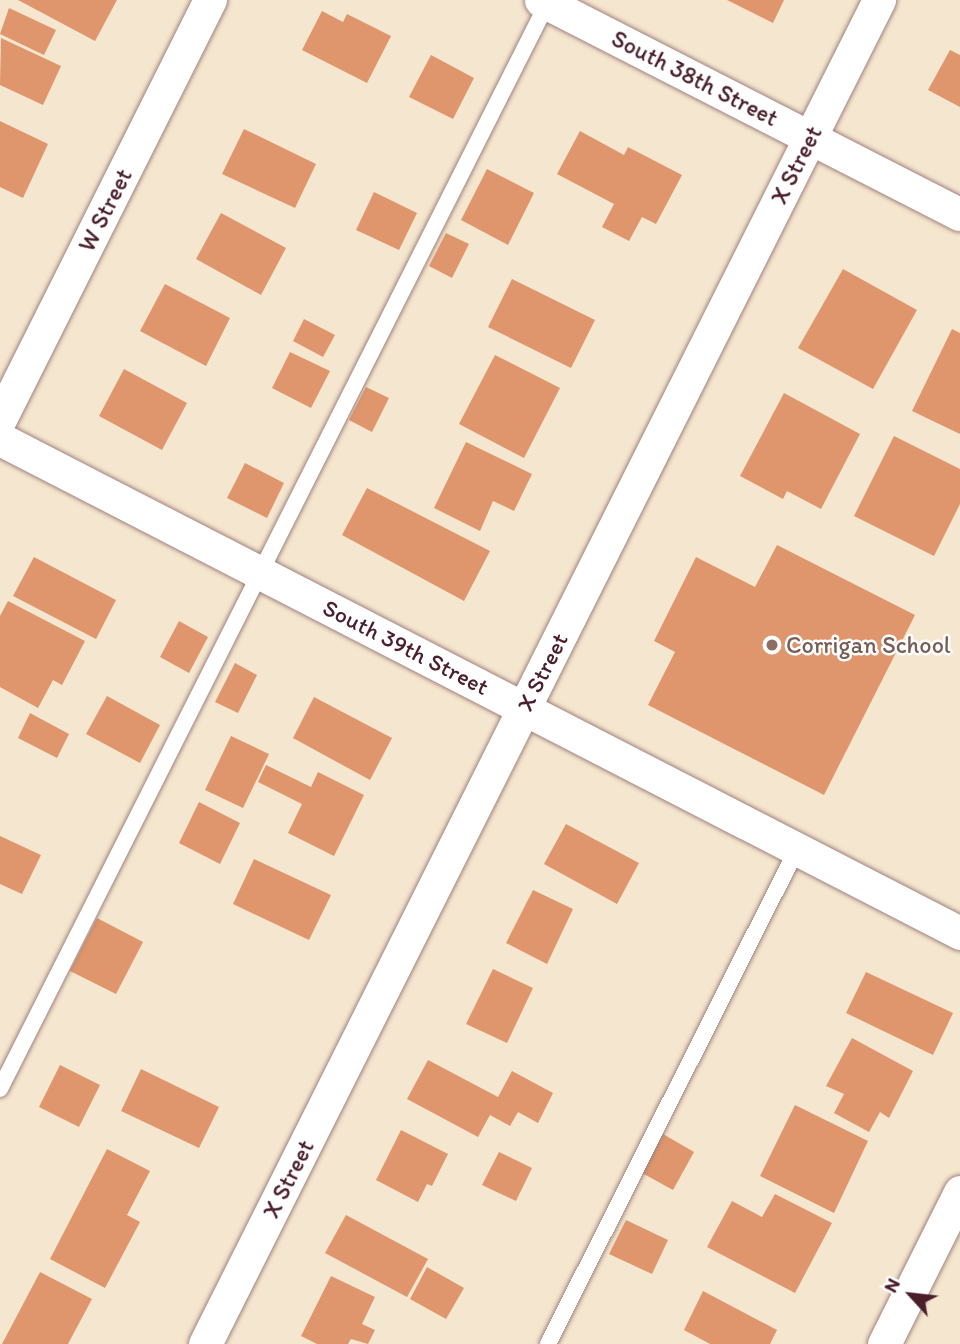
<!DOCTYPE html>
<style>
body{margin:0}
#map{position:relative;width:960px;height:1344px;overflow:hidden;background:#f5e6cf;font-family:Itim,sans-serif}
div>[style]{position:absolute}
.building>*{inset:0;background:#e0966c}
.roads{filter:drop-shadow(0 0 2px #a0827d) drop-shadow(0 0 2px #a0827d)}
.service>*{height:16px;margin:-8px;padding:0 8px;transform-origin:8px;border-radius:8px;background:#fff}
.minor>*{height:33px;margin:-16.5px;padding:0 16.5px;transform-origin:16.5px;border-radius:16.5px;background:#fff}
.dots>*{width:19px;height:19px;translate:-50% -50%;box-sizing:border-box;border:4px solid #fff;border-radius:50%}
span{translate:-50% -50%;white-space:nowrap;text-align:center;line-height:1.15;-webkit-text-stroke:5px #fff;paint-order:stroke}
.street-label{font-size:24px;color:#4a1f2b}
.education-label{font-size:24px;color:#785e54}
.left{translate:0 -50%;text-align:left}
.north{position:absolute;left:876px;top:1260px;width:70px;height:70px;-webkit-text-stroke:5px #fff;paint-order:stroke;rotate:297deg;font-size:19px;font-weight:700;line-height:28px;text-align:center;color:#4a1f2b}
.north::after{content:'';display:block;margin:auto;width:24px;height:32px;background:#4a1f2b;clip-path:polygon(50% 0,100% 100%,50% 72%,0 100%)}
</style>
<div id="map">
<div class="building">
<i style="clip-path:polygon(18px 0,117px 0,95px 41px)"></i>
<i style="clip-path:polygon(727px 0,784px 0,773px 23px)"></i>
<i style="clip-path:polygon(9px 8px,56px 30px,44px 55px,0 34px)"></i>
<i style="clip-path:polygon(322px 11px,343px 22px,347px 14px,391px 36px,367px 83px,302px 50px)"></i>
<i style="clip-path:polygon(1px 38px,61px 66px,43px 105px,0 85px)"></i>
<i style="clip-path:polygon(950px 50px,960px 55px,960px 107px,928px 90px)"></i>
<i style="clip-path:polygon(431px 55px,474px 78px,453px 119px,409px 97px)"></i>
<i style="clip-path:polygon(0 121px,48px 144px,23px 198px,0 187px)"></i>
<i style="clip-path:polygon(244px 129px,316px 164px,295px 208px,222px 174px)"></i>
<i style="clip-path:polygon(580px 131px,624px 155px,628px 147px,682px 175px,656px 224px,642px 217px,629px 241px,602px 227px,614px 204px,557px 174px)"></i>
<i style="clip-path:polygon(487px 169px,534px 193px,508px 245px,461px 220px)"></i>
<i style="clip-path:polygon(374px 192px,417px 213px,399px 250px,356px 230px)"></i>
<i style="clip-path:polygon(221px 213px,286px 248px,261px 295px,196px 259px)"></i>
<i style="clip-path:polygon(446px 233px,469px 244px,452px 278px,429px 266px)"></i>
<i style="clip-path:polygon(843px 269px,917px 310px,873px 389px,798px 348px)"></i>
<i style="clip-path:polygon(512px 279px,595px 320px,571px 368px,488px 327px)"></i>
<i style="clip-path:polygon(165px 284px,230px 318px,206px 366px,140px 331px)"></i>
<i style="clip-path:polygon(304px 319px,335px 335px,323px 357px,293px 341px)"></i>
<i style="clip-path:polygon(952px 329px,960px 333px,960px 434px,912px 411px)"></i>
<i style="clip-path:polygon(290px 352px,330px 371px,311px 408px,272px 388px)"></i>
<i style="clip-path:polygon(495px 355px,560px 388px,524px 458px,459px 424px)"></i>
<i style="clip-path:polygon(124px 369px,187px 403px,162px 450px,99px 416px)"></i>
<i style="clip-path:polygon(366px 387px,389px 398px,372px 432px,349px 420px)"></i>
<i style="clip-path:polygon(784px 393px,860px 434px,821px 509px,787px 491px,783px 499px,740px 476px)"></i>
<i style="clip-path:polygon(894px 436px,960px 469px,960px 504px,934px 556px,854px 516px)"></i>
<i style="clip-path:polygon(466px 442px,532px 474px,514px 511px,493px 501px,480px 531px,434px 508px)"></i>
<i style="clip-path:polygon(245px 463px,284px 483px,267px 518px,227px 498px)"></i>
<i style="clip-path:polygon(367px 488px,490px 551px,464px 601px,342px 535px)"></i>
<i style="clip-path:polygon(777px 545px,915px 615px,824px 795px,648px 705px,675px 652px,654px 641px,696px 557px,755px 587px)"></i>
<i style="clip-path:polygon(34px 557px,116px 600px,96px 639px,13px 596px)"></i>
<i style="clip-path:polygon(8px 601px,85px 641px,62px 685px,53px 680px,38px 708px,0 687px,0 616px)"></i>
<i style="clip-path:polygon(179px 621px,208px 637px,189px 673px,160px 657px)"></i>
<i style="clip-path:polygon(235px 663px,257px 675px,238px 713px,215px 702px)"></i>
<i style="clip-path:polygon(107px 696px,160px 725px,140px 763px,86px 734px)"></i>
<i style="clip-path:polygon(314px 697px,392px 738px,370px 780px,293px 738px)"></i>
<i style="clip-path:polygon(30px 713px,69px 734px,57px 758px,18px 738px)"></i>
<i style="clip-path:polygon(231px 736px,269px 754px,243px 808px,205px 790px)"></i>
<i style="clip-path:polygon(266px 765px,311px 787px,318px 772px,364px 795px,334px 856px,288px 833px,302px 804px,258px 782px)"></i>
<i style="clip-path:polygon(199px 802px,240px 823px,220px 864px,179px 843px)"></i>
<i style="clip-path:polygon(566px 824px,639px 863px,617px 904px,544px 864px)"></i>
<i style="clip-path:polygon(0 836px,41px 855px,22px 894px,0 884px)"></i>
<i style="clip-path:polygon(254px 859px,331px 895px,309px 940px,233px 904px)"></i>
<i style="clip-path:polygon(533px 890px,573px 909px,547px 964px,506px 943px)"></i>
<i style="clip-path:polygon(97px 918px,143px 942px,116px 994px,70px 971px)"></i>
<i style="clip-path:polygon(493px 969px,533px 988px,507px 1043px,466px 1024px)"></i>
<i style="clip-path:polygon(866px 972px,953px 1013px,933px 1055px,846px 1013px)"></i>
<i style="clip-path:polygon(852px 1038px,913px 1071px,889px 1118px,880px 1112px,869px 1132px,834px 1113px,844px 1094px,826px 1086px)"></i>
<i style="clip-path:polygon(428px 1060px,498px 1097px,512px 1071px,553px 1093px,538px 1123px,518px 1112px,510px 1126px,490px 1115px,478px 1137px,407px 1099px)"></i>
<i style="clip-path:polygon(60px 1065px,100px 1085px,79px 1127px,39px 1107px)"></i>
<i style="clip-path:polygon(141px 1069px,219px 1107px,199px 1148px,121px 1111px)"></i>
<i style="clip-path:polygon(795px 1105px,868px 1141px,834px 1213px,760px 1176px)"></i>
<i style="clip-path:polygon(401px 1130px,448px 1154px,432px 1186px,427px 1184px,418px 1202px,376px 1180px)"></i>
<i style="clip-path:polygon(663px 1134px,694px 1152px,673px 1190px,642px 1173px)"></i>
<i style="clip-path:polygon(107px 1149px,150px 1171px,127px 1215px,140px 1222px,105px 1288px,50px 1259px)"></i>
<i style="clip-path:polygon(499px 1152px,532px 1168px,516px 1201px,482px 1185px)"></i>
<i style="clip-path:polygon(775px 1194px,832px 1223px,795px 1293px,707px 1247px,732px 1201px,762px 1217px)"></i>
<i style="clip-path:polygon(346px 1215px,428px 1259px,407px 1297px,325px 1253px)"></i>
<i style="clip-path:polygon(626px 1220px,668px 1240px,652px 1274px,609px 1254px)"></i>
<i style="clip-path:polygon(427px 1267px,464px 1288px,446px 1319px,410px 1299px)"></i>
<i style="clip-path:polygon(40px 1272px,92px 1299px,68px 1344px,2px 1344px)"></i>
<i style="clip-path:polygon(331px 1276px,375px 1297px,362px 1324px,375px 1330px,368px 1344px,351px 1339px,348px 1344px,317px 1344px,301px 1336px)"></i>
<i style="clip-path:polygon(703px 1291px,777px 1330px,770px 1344px,710px 1344px,684px 1330px)"></i>
</div>
<div class="roads">
<div class="service">
<i style="left:0;top:1089px;width:1220px;rotate:-63.25deg"></i>
<i style="left:548px;top:1344px;width:554px;rotate:-63.3deg"></i>
</div>
<div class="minor">
<i style="left:541px;top:0;width:470px;rotate:27.1deg"></i>
<i style="left:0;top:419px;width:469px;rotate:-63.4deg"></i>
<i style="left:0;top:439px;width:1080px;rotate:27.23deg"></i>
<i style="left:205px;top:1344px;width:1504px;rotate:-63.37deg"></i>
<i style="left:884px;top:1344px;width:170px;rotate:-63.4deg"></i>
</div>
</div>
<div class="dots">
<i style="left:772px;top:645px;background:#8d6e63"></i>
</div>
<div class="street-label">
<span style="left:695px;top:78px;rotate:27deg">South 38th Street</span>
<span style="left:796px;top:165px;rotate:-63deg">X Street</span>
<span style="left:105px;top:210px;rotate:-63deg">W Street</span>
<span style="left:406px;top:647px;rotate:27deg">South 39th Street</span>
<span style="left:542px;top:672px;rotate:-63deg">X Street</span>
<span style="left:288px;top:1179px;rotate:-63deg">X Street</span>
</div>
<div class="education-label">
<span class="left" style="left:786px;top:645px">Corrigan School</span>
</div>
<div class="north">N</div>
</div>
